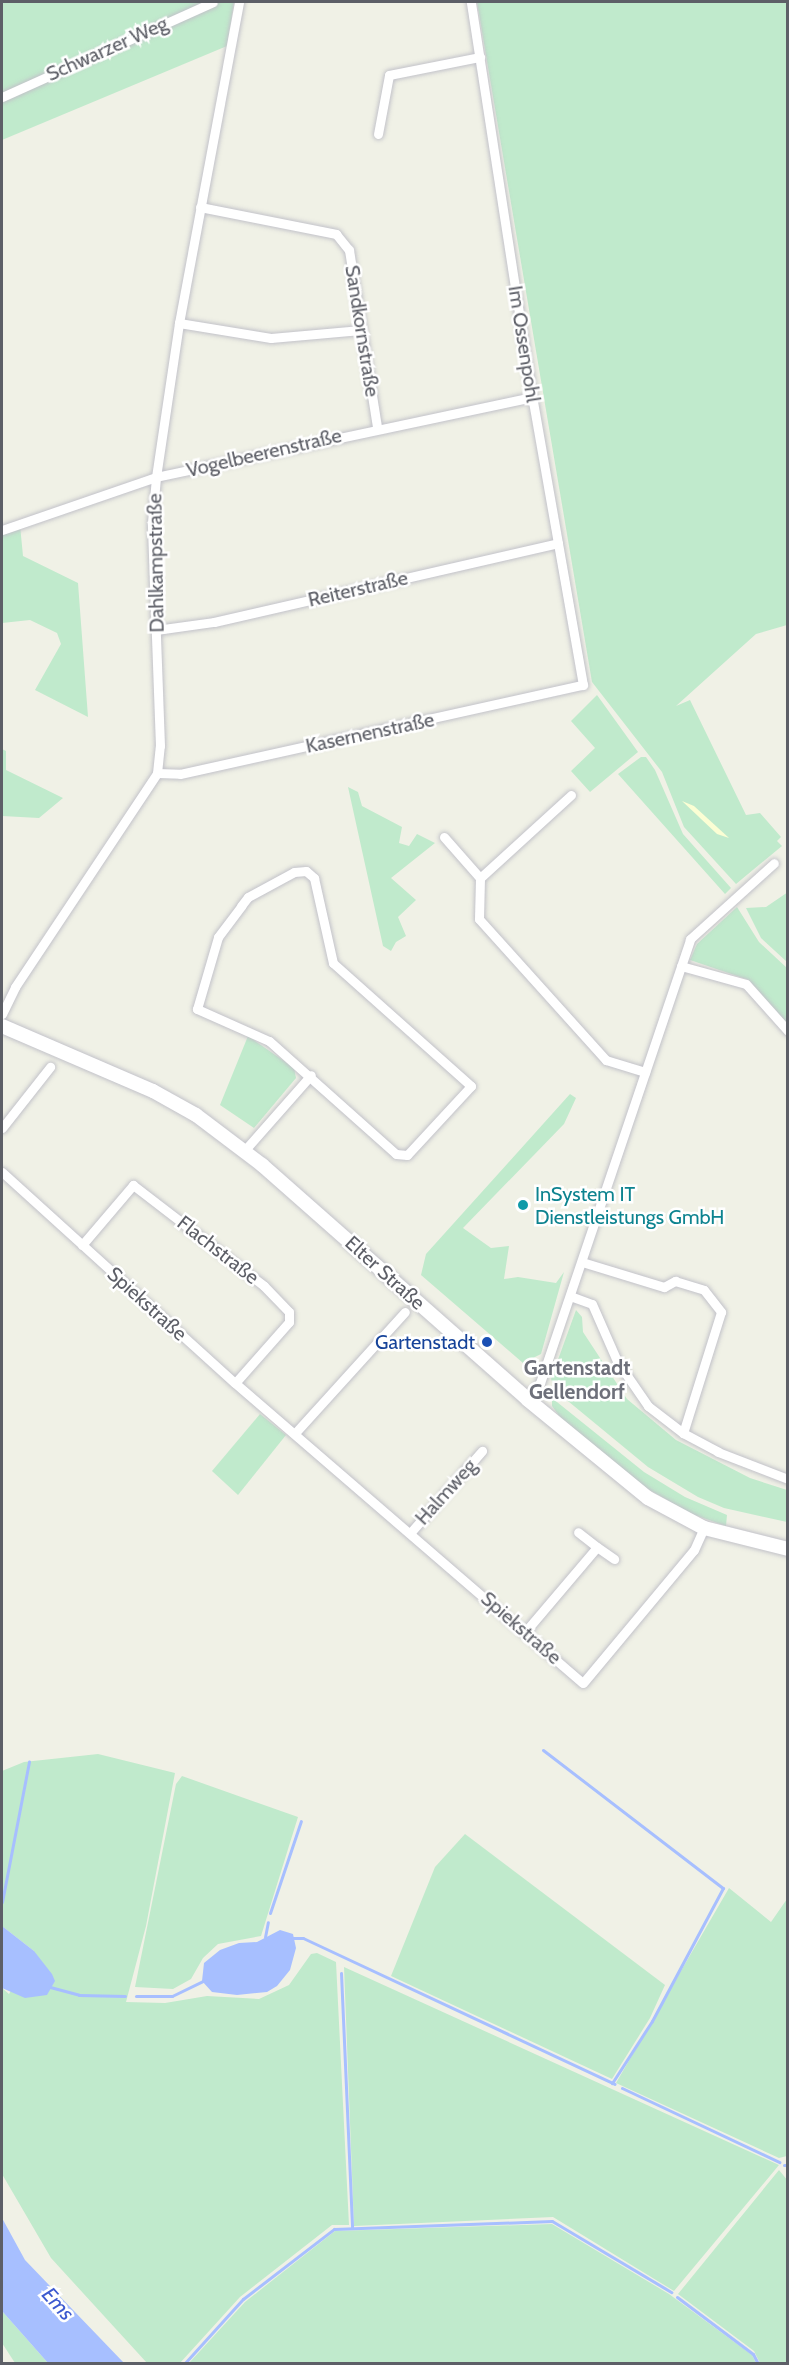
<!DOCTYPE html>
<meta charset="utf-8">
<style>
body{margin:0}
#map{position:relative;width:789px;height:2365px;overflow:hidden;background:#f0f1e6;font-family:Cabin,sans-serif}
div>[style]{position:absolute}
.green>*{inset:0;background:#c0eacc}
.sand>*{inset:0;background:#fbfed4}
.water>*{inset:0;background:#a7bfff}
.stream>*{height:3px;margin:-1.5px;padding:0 1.5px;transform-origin:1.5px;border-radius:1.5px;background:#a7bfff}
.roads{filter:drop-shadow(0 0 2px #c2c2c9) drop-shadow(0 0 2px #c2c2c9)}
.minor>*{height:9px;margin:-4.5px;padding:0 4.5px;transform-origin:4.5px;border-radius:4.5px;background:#fff}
.secondary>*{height:14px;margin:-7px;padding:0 7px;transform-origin:7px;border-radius:7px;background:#fff}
.dots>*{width:16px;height:16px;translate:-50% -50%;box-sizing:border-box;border:3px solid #fff;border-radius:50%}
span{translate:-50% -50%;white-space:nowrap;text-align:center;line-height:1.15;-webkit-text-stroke:5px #fff;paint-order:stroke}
.street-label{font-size:20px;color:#5d5f67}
.culture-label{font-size:20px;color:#0d838f}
.left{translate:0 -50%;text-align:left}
.transit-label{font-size:20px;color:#164399}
.right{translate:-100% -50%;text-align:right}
.neighbourhood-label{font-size:21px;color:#6e707a;font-weight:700}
.water-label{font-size:21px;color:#3d5acf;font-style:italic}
.frame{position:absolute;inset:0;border:3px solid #5d5f67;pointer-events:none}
</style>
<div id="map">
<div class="green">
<i style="clip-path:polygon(2px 2px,234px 2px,227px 46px,2px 140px)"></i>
<i style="clip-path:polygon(477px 2px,787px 2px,787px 625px,756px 634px,676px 706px,690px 700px,746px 815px,760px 813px,781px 837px,777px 841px,782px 846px,736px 884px,684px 827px,662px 772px,592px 682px)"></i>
<i style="clip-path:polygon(20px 525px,23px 556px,78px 583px,88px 717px,35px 690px,61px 644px,57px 633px,30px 620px,2px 623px,2px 532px)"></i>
<i style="clip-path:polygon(597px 695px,638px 752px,590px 792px,571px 771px,595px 748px,571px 721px)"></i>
<i style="clip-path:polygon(2px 749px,6px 751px,6px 770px,63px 798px,39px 818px,2px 816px)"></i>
<i style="clip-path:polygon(641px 757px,646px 757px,655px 770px,683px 834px,731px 888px,725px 894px,618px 774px)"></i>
<i style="clip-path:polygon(348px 787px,358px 792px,362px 806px,402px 827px,399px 843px,409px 846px,417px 834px,435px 843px,391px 878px,416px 900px,398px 917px,406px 936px,396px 942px,391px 951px,383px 946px)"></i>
<i style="clip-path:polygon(788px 892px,788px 962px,787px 962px,761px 938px,746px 908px,766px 907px)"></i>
<i style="clip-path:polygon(737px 907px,759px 942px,787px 968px,787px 1023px,749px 980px,690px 960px,697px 944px)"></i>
<i style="clip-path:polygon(248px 1036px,294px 1068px,296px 1078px,254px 1128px,220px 1105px)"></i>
<i style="clip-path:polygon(570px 1094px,576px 1098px,564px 1124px,463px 1228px,491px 1248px,509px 1246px,504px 1279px,518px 1277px,556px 1283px,564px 1272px,541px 1354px,523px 1363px,421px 1275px,426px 1254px)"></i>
<i style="clip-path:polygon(576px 1310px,582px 1317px,583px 1332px,627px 1399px,676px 1440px,750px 1478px,787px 1490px,787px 1522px,724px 1508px,698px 1497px,648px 1467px,557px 1392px,551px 1379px)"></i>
<i style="clip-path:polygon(552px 1398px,644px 1472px,685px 1497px,727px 1515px,726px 1526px,692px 1514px,646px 1488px,560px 1417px,552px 1406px)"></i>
<i style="clip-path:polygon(260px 1414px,286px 1435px,238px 1495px,212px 1471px)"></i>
<i style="clip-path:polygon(98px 1754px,175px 1773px,146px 1926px,126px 2002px,165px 2003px,207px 1996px,259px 1999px,289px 1985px,311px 1954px,317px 1953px,336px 1962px,349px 2225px,332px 2225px,240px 2297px,180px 2363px,147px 2363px,51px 2258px,2px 2174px,2px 1988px,9px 1994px,34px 1951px,2px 1926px,2px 1771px,24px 1762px)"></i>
<i style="clip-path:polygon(182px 1776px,298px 1817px,261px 1936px,218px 1944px,203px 1958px,191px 1979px,173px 1989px,135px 1987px,176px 1784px)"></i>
<i style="clip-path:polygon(465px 1834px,665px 1985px,650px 2018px,612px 2079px,391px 1976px,435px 1867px)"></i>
<i style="clip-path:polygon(729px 1888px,771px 1922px,787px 1899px,787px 2156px,779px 2158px,616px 2083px)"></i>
<i style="clip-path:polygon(344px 1967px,779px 2165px,674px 2291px,553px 2217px,354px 2226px)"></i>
<i style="clip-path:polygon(779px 2170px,788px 2181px,787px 2363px,760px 2363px,754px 2351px,678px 2294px)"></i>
<i style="clip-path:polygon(552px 2224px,669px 2294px,752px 2355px,756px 2363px,189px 2363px,245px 2302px,335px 2231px)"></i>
<i style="clip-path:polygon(2px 2311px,48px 2363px,15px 2363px,2px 2343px)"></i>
</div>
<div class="sand">
<i style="clip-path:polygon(682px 801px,694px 806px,729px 838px,717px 834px)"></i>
</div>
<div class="water">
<i style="clip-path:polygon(2px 1926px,34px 1951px,52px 1974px,55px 1981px,47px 1995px,25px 1998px,2px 1988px)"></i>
<i style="clip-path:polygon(280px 1930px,293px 1934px,296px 1948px,290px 1970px,277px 1986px,267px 1992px,237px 1995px,212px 1992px,202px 1981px,204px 1963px,220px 1950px,239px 1943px,257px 1942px)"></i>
<i style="clip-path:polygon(2px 2218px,25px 2260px,124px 2363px,48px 2363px,2px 2311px)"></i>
</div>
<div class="stream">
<i style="left:543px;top:1750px;width:227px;rotate:37.5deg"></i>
<i style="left:723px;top:1888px;width:151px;rotate:118.1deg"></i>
<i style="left:652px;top:2021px;width:74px;rotate:122.8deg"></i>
<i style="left:2px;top:1902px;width:143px;rotate:-79.1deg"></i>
<i style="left:270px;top:1913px;width:97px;rotate:-71.4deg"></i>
<i style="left:265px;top:1937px;width:15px;rotate:-79deg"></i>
<i style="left:292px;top:1938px;width:11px"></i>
<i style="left:303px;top:1938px;width:344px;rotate:25.1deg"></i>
<i style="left:341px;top:1973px;width:255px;rotate:87.5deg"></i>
<i style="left:50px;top:1987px;width:30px;rotate:15deg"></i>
<i style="left:79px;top:1995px;width:46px;rotate:1.2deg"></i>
<i style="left:136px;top:1996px;width:36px"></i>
<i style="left:172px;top:1996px;width:37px;rotate:-26deg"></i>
<i style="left:622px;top:2088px;width:174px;rotate:25.2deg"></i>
<i style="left:784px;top:2165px;width:4px"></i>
<i style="left:677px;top:2297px;width:95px;rotate:36.9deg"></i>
<i style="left:753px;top:2354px;width:11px;rotate:63deg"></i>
<i style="left:184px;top:2364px;width:88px;rotate:-47.8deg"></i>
<i style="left:243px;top:2299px;width:115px;rotate:-37.6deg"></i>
<i style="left:334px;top:2229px;width:218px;rotate:-2.1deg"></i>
<i style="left:552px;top:2221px;width:139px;rotate:30.8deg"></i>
</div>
<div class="roads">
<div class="minor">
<i style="left:2px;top:97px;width:231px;rotate:-24.2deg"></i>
<i style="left:378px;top:134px;width:60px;rotate:-79.4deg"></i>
<i style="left:389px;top:75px;width:93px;rotate:-11.2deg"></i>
<i style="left:200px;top:207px;width:139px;rotate:11.2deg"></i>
<i style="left:336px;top:234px;width:21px;rotate:51deg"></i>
<i style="left:349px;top:250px;width:179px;rotate:81deg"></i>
<i style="left:179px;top:323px;width:93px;rotate:9.3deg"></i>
<i style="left:271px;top:338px;width:90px;rotate:-5.1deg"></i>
<i style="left:2px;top:530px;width:163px;rotate:-19deg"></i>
<i style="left:156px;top:477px;width:384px;rotate:-12deg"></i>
<i style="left:156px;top:630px;width:59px;rotate:-7.9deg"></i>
<i style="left:214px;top:622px;width:353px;rotate:-12.9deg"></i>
<i style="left:157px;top:773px;width:23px;rotate:2deg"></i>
<i style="left:180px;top:774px;width:413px;rotate:-12.5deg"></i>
<i style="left:583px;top:685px;width:292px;rotate:-100deg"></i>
<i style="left:532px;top:397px;width:400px;rotate:-98.8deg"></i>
<i style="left:571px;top:795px;width:123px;rotate:137.6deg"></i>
<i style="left:480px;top:878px;width:41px;rotate:91.4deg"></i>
<i style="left:479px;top:919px;width:190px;rotate:48deg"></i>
<i style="left:606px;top:1060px;width:41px;rotate:17.1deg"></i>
<i style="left:444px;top:837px;width:55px;rotate:48.7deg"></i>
<i style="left:306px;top:871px;width:11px;rotate:41deg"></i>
<i style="left:314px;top:878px;width:87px;rotate:77.4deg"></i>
<i style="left:333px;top:963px;width:185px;rotate:41.7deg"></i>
<i style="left:471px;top:1086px;width:94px;rotate:132.8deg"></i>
<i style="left:407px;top:1155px;width:11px;rotate:-175deg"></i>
<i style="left:396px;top:1154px;width:170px;rotate:-138.3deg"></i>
<i style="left:269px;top:1041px;width:79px;rotate:-156deg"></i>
<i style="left:197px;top:1009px;width:75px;rotate:-73.7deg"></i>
<i style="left:218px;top:937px;width:39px;rotate:-53deg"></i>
<i style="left:241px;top:906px;width:11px;rotate:-52deg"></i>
<i style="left:248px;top:897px;width:52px;rotate:-28.5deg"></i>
<i style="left:294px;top:872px;width:12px;rotate:-5deg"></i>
<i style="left:681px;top:966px;width:67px;rotate:15.5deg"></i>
<i style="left:746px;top:984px;width:63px;rotate:48.2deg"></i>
<i style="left:2px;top:1014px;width:30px;rotate:-64deg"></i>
<i style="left:15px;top:987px;width:257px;rotate:-56.4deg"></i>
<i style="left:157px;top:773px;width:27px;rotate:-84deg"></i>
<i style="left:160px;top:746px;width:223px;rotate:-92.1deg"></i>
<i style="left:152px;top:523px;width:46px;rotate:-85deg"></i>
<i style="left:156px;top:477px;width:156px;rotate:-81.5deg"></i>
<i style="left:179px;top:323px;width:327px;rotate:-79.4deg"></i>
<i style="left:2px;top:1128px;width:78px;rotate:-51.8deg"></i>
<i style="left:244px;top:1151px;width:101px;rotate:-48.6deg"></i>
<i style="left:2px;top:1172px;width:314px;rotate:42.2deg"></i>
<i style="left:235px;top:1383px;width:459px;rotate:40.8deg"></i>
<i style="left:583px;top:1683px;width:173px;rotate:-50.2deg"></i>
<i style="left:694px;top:1550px;width:24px;rotate:-66deg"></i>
<i style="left:82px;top:1245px;width:79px;rotate:-49.6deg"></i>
<i style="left:133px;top:1185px;width:165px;rotate:37.6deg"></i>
<i style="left:264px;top:1286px;width:36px;rotate:46deg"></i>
<i style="left:289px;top:1312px;width:10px;rotate:90deg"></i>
<i style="left:289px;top:1322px;width:81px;rotate:131.5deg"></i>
<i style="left:582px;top:1262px;width:86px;rotate:17deg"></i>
<i style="left:664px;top:1287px;width:13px;rotate:-29deg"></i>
<i style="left:675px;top:1281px;width:30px;rotate:17deg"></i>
<i style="left:704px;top:1290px;width:28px;rotate:52deg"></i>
<i style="left:721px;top:1312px;width:127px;rotate:107.4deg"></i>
<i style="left:570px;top:1296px;width:23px;rotate:20deg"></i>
<i style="left:592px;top:1304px;width:62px;rotate:66.3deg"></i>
<i style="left:617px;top:1361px;width:55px;rotate:55.4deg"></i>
<i style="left:648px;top:1406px;width:44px;rotate:37.6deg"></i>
<i style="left:683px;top:1433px;width:40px;rotate:28deg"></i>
<i style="left:718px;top:1452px;width:75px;rotate:21.1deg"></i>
<i style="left:527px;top:1399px;width:21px;rotate:-51deg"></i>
<i style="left:540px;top:1383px;width:469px;rotate:-71.3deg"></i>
<i style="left:690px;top:939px;width:113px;rotate:-42.1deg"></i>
<i style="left:296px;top:1432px;width:162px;rotate:-47.8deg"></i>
<i style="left:411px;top:1532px;width:108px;rotate:-48.8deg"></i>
<i style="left:597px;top:1547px;width:21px;rotate:35deg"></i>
<i style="left:525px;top:1632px;width:111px;rotate:-49.7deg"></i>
<i style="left:597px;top:1547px;width:24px;rotate:-142deg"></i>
</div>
<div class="secondary">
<i style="left:2px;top:1026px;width:164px;rotate:23.3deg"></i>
<i style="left:153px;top:1091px;width:49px;rotate:29.2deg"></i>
<i style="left:196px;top:1115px;width:83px;rotate:37.1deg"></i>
<i style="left:262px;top:1165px;width:354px;rotate:41.4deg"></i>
<i style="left:527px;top:1399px;width:156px;rotate:39.3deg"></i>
<i style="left:648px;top:1498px;width:64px;rotate:28.2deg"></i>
<i style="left:704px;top:1528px;width:87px;rotate:14deg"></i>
</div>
</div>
<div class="dots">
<i style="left:523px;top:1205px;background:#0f9aa8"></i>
<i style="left:487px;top:1342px;background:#1a4fb4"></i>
</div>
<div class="street-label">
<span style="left:107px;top:49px;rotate:-24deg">Schwarzer Weg</span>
<span style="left:362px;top:331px;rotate:81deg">Sandkornstraße</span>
<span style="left:524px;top:344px;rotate:81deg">Im Ossenpohl</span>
<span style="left:264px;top:453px;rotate:-13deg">Vogelbeerenstraße</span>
<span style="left:156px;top:563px;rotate:-91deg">Dahlkampstraße</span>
<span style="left:358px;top:589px;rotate:-13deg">Reiterstraße</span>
<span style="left:370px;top:733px;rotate:-12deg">Kasernenstraße</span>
<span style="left:218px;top:1250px;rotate:38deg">Flachstraße</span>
<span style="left:385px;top:1273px;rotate:42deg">Elter Straße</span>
<span style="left:147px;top:1304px;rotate:42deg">Spiekstraße</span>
<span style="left:446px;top:1492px;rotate:-48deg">Halmweg</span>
<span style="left:521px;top:1628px;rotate:41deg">Spiekstraße</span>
</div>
<div class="culture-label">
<span class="left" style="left:535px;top:1206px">InSystem IT<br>Dienstleistungs GmbH</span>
</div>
<div class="transit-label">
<span class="right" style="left:475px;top:1342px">Gartenstadt</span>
</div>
<div class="neighbourhood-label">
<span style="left:577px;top:1380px">Gartenstadt<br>Gellendorf</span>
</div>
<div class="water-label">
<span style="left:58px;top:2304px;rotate:48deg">Ems</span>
</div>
<div class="frame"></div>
</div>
